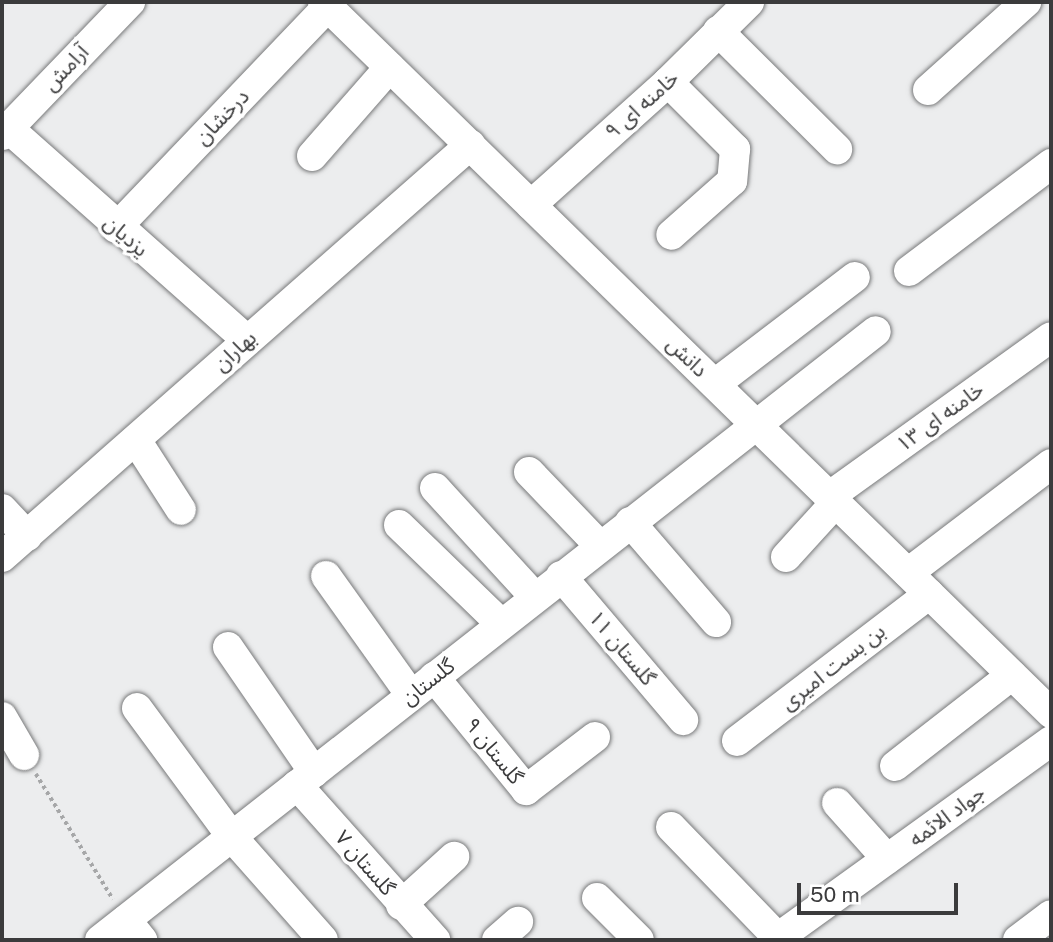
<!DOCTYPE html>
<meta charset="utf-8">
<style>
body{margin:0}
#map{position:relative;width:1053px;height:942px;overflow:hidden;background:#ecedee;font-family:"Public Sans","Noto Sans Arabic",sans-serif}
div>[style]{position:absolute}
.path>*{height:3.5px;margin-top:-1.75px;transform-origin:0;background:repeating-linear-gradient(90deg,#a6a7a8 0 3.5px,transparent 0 7px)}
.roads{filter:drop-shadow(0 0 2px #78797a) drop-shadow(0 0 2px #78797a)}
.minor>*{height:30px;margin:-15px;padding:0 15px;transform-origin:15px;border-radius:15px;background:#fff}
span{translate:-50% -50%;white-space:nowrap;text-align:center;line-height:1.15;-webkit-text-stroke:7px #fff;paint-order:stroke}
.street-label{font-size:21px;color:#3b3b3c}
.frame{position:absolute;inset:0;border:4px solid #3b3b3c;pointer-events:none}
.scale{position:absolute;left:797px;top:883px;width:161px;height:32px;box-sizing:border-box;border:4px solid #3b3b3c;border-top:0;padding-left:9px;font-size:21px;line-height:24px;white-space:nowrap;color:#3b3b3c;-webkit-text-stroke:5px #fff;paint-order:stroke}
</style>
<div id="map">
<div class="path">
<i style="left:36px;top:774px;width:147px;rotate:58.4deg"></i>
</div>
<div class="roads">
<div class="minor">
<i style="left:323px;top:2px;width:1018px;rotate:44.32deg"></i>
<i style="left:718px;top:31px;width:168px;rotate:44.8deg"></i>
<i style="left:668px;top:82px;width:95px;rotate:45deg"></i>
<i style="left:735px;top:149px;width:32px;rotate:95deg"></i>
<i style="left:732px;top:181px;width:81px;rotate:138.5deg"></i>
<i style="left:928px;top:90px;width:132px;rotate:-41.9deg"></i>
<i style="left:8px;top:128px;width:319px;rotate:41.6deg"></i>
<i style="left:2px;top:135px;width:185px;rotate:-46.1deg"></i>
<i style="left:312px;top:156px;width:118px;rotate:-48.8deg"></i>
<i style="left:531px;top:205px;width:184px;rotate:-41.9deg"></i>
<i style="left:668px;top:82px;width:114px;rotate:-44.6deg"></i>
<i style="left:116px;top:228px;width:307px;rotate:-46.3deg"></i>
<i style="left:909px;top:271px;width:178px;rotate:-37deg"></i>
<i style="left:715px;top:384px;width:176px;rotate:-37.4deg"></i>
<i style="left:136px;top:440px;width:83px;rotate:57.3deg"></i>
<i style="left:529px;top:472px;width:103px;rotate:46.2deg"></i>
<i style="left:435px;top:488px;width:148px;rotate:47.5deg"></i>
<i style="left:830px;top:496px;width:272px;rotate:-35.7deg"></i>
<i style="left:2px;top:509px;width:37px;rotate:47deg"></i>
<i style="left:630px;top:522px;width:132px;rotate:49.3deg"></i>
<i style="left:399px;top:525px;width:142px;rotate:44.1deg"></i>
<i style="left:2px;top:557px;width:624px;rotate:-41.36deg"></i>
<i style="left:786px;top:557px;width:74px;rotate:-47.7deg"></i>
<i style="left:908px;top:573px;width:180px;rotate:-37.3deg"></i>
<i style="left:326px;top:576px;width:146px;rotate:54.5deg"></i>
<i style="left:561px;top:576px;width:189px;rotate:49.7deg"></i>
<i style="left:228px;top:647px;width:152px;rotate:55.5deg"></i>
<i style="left:434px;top:677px;width:146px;rotate:50.8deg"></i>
<i style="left:526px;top:790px;width:87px;rotate:-37.5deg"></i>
<i style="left:137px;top:708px;width:160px;rotate:53.6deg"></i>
<i style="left:232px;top:837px;width:137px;rotate:48.5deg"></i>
<i style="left:2px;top:717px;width:44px;rotate:59.9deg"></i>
<i style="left:737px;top:741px;width:242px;rotate:-37.4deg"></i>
<i style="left:895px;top:766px;width:148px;rotate:-37.9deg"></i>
<i style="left:297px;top:785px;width:208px;rotate:48.3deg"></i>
<i style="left:837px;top:803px;width:75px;rotate:48.2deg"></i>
<i style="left:671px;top:827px;width:157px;rotate:46deg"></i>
<i style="left:597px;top:898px;width:59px;rotate:45deg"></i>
<i style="left:401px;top:905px;width:72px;rotate:-42.2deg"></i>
<i style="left:126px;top:920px;width:26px;rotate:51deg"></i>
<i style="left:100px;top:940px;width:986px;rotate:-38.12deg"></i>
<i style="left:497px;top:940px;width:28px;rotate:-41deg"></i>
<i style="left:775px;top:940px;width:340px;rotate:-35.8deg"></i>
<i style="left:1018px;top:940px;width:41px;rotate:-37.1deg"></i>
</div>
</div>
<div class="street-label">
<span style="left:66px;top:68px;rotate:-46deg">آرامش</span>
<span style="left:642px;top:105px;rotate:-42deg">خامنه ای ۹</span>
<span style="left:222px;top:117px;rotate:-46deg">درخشان</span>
<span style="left:126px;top:236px;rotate:41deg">یزدیان</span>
<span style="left:235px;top:351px;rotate:-42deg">بهاران</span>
<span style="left:687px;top:357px;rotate:44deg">دانش</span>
<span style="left:940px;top:417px;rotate:-36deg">خامنه ای ۱۳</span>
<span style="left:622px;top:648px;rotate:50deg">گلستان ۱۱</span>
<span style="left:833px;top:667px;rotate:-38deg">بن بست امیری</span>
<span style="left:428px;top:682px;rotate:-38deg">گلستان</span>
<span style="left:494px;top:751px;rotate:51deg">گلستان ۹</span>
<span style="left:947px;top:816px;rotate:-36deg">جواد الائمه</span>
<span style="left:365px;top:863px;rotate:49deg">گلستان ۷</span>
</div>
<div class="frame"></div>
<div class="scale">50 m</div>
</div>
